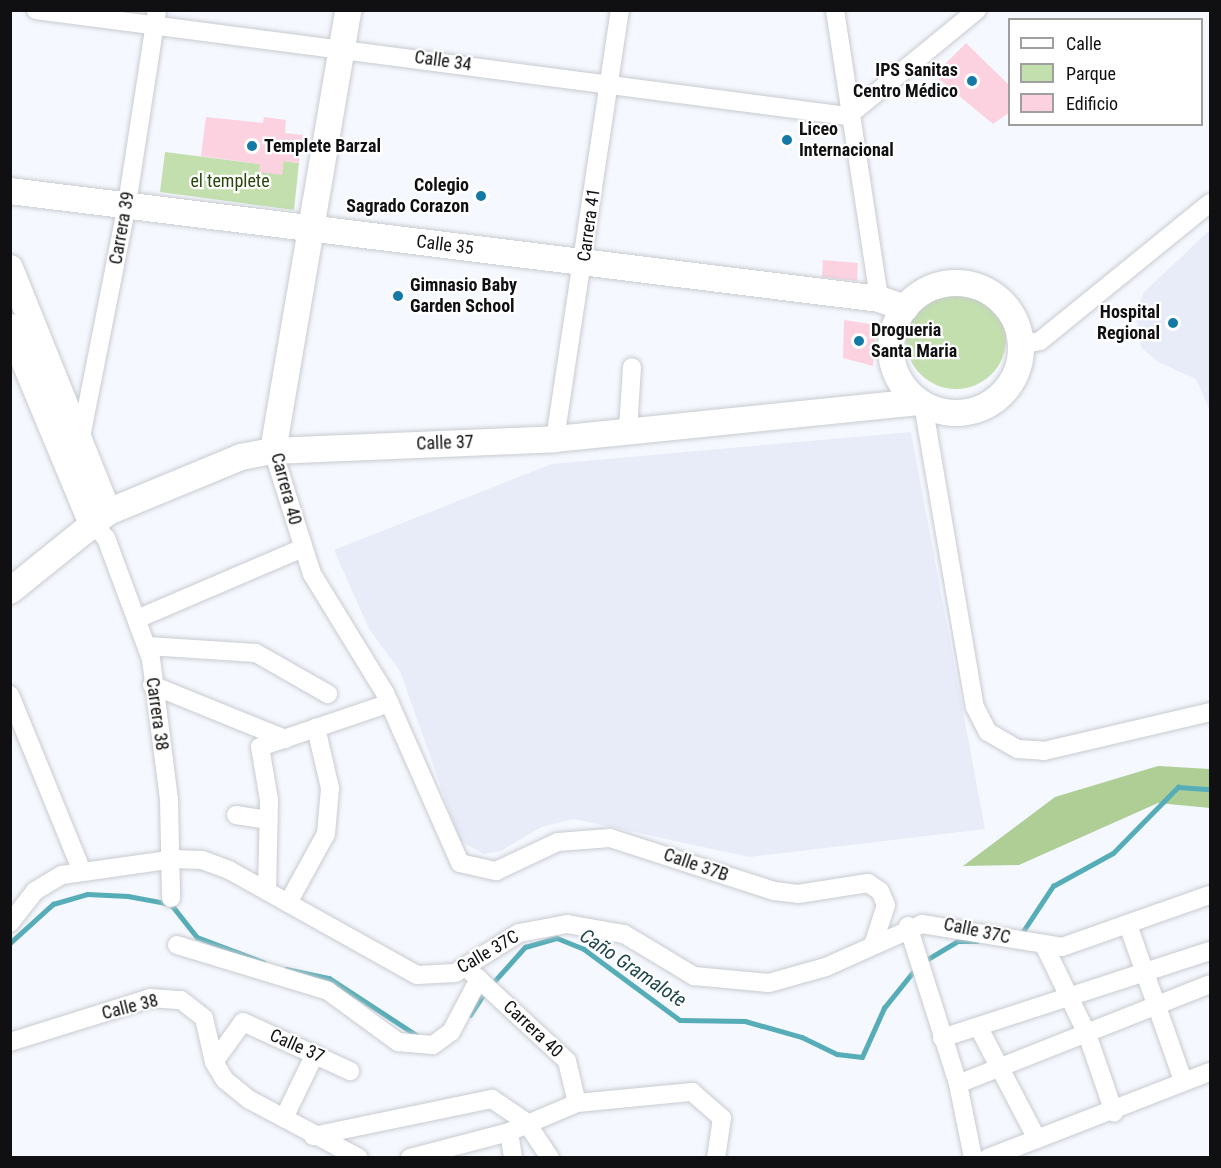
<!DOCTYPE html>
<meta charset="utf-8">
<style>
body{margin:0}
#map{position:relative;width:1221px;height:1168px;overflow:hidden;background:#f5f8fe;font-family:"Roboto Condensed",sans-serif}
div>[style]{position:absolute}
.built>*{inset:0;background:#e8ecf9}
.green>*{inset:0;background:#c3dfae}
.round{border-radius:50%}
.forest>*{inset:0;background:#aece96}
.stream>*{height:4.5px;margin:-2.25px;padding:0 2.25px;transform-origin:2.25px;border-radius:2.25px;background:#57adb7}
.building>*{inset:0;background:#fcd2e1}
.roads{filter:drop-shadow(0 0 2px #c8cbd0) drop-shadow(0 0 2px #c8cbd0)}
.street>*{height:18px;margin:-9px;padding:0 9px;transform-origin:9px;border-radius:9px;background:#fff}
.secondary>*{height:26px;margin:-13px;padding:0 13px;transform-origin:13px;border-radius:13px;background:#fff}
.secondary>.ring{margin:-13px;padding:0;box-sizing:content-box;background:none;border:26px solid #fff;border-radius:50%}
.dots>*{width:16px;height:16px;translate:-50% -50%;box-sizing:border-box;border:3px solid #fff;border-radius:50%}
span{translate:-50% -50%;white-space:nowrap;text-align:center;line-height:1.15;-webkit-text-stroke:4.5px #fff;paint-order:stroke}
.street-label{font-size:18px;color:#101012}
.poi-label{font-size:18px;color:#101012;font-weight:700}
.right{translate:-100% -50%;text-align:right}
.left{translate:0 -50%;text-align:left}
.park-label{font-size:18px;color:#294509}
.water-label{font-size:20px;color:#20484d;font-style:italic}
.frame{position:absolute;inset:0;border:12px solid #101012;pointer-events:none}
.legend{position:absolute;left:1008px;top:18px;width:195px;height:108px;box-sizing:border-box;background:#fff;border:2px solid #9f9fa0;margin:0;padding:8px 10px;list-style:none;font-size:18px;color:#101012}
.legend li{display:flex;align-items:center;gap:12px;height:30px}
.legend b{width:30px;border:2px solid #9f9fa0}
</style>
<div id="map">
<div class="built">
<i style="clip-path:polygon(1210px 230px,1210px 411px,1196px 379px,1158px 362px,1141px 347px,1135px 314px,1144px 292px)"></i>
<i style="clip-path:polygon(911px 432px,985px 829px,749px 857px,574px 819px,541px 827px,501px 851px,484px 854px,460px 841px,400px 671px,369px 629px,334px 550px,552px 464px)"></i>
</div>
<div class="green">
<i style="clip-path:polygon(165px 152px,260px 164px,282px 174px,283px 161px,299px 163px,294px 210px,160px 192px)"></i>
<i class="round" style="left:906px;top:289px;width:100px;height:100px"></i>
</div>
<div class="forest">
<i style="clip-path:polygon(1158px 766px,1210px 769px,1210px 808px,1158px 803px,1019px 865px,963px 866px,1055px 797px)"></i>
</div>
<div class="stream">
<i style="left:1020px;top:936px;width:60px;rotate:-56.6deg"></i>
<i style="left:1053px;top:886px;width:68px;rotate:-28.8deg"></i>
<i style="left:1113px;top:853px;width:93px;rotate:-45.4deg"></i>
<i style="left:1178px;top:787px;width:32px;rotate:4deg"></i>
<i style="left:10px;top:943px;width:58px;rotate:-42.2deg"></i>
<i style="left:53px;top:904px;width:35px;rotate:-16deg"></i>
<i style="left:87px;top:894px;width:41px;rotate:2.8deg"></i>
<i style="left:128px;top:896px;width:44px;rotate:10.5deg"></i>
<i style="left:171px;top:904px;width:42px;rotate:51.8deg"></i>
<i style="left:197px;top:937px;width:71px;rotate:20.7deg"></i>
<i style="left:923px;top:962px;width:39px;rotate:-31deg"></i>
<i style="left:956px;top:942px;width:22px"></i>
<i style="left:286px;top:969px;width:44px;rotate:11.8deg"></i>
<i style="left:329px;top:978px;width:106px;rotate:33.1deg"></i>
<i style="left:491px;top:985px;width:51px;rotate:-48.2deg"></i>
<i style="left:525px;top:947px;width:33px;rotate:-16deg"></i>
<i style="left:557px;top:938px;width:29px;rotate:22deg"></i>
<i style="left:584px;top:949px;width:119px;rotate:36.5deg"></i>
<i style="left:680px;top:1020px;width:65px;rotate:0.9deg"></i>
<i style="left:745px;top:1021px;width:59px;rotate:15.7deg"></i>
<i style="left:802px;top:1037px;width:39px;rotate:26deg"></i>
<i style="left:837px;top:1054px;width:25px;rotate:7deg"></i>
<i style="left:862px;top:1057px;width:54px;rotate:-65.8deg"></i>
<i style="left:884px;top:1008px;width:53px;rotate:-51.2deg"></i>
<i style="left:470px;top:1015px;width:27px;rotate:-57deg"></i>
</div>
<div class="building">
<i style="clip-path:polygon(966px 43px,1010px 86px,1010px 112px,993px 124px,934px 75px)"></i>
<i style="clip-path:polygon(206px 117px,263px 123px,264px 117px,286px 120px,285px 133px,303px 135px,299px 163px,283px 161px,282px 175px,259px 172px,260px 164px,201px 156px)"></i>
<i style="clip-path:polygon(823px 260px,858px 263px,857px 281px,822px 277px)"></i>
<i style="clip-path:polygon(844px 320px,876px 325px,873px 366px,843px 358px)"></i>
</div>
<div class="roads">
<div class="street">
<i style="left:36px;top:10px;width:819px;rotate:7.44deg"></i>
<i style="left:848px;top:116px;width:167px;rotate:-39.4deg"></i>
<i style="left:835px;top:10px;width:292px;rotate:81.3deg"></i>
<i style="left:1021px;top:345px;width:19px;rotate:-12deg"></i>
<i style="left:1040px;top:341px;width:219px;rotate:-39.1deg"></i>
<i style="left:923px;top:404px;width:307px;rotate:80.3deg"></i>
<i style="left:975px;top:707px;width:28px;rotate:63deg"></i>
<i style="left:988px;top:732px;width:34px;rotate:30deg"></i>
<i style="left:1018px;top:749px;width:26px;rotate:4deg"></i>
<i style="left:1044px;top:751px;width:171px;rotate:-13.2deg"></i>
<i style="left:628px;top:429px;width:62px;rotate:-86.3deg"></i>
<i style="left:555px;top:439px;width:434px;rotate:-81.4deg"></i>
<i style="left:79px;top:447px;width:248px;rotate:-78.8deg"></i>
<i style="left:127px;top:204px;width:196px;rotate:-81.2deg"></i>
<i style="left:273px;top:451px;width:129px;rotate:72.4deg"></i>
<i style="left:312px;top:574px;width:140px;rotate:58.5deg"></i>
<i style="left:385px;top:693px;width:186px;rotate:66.2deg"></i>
<i style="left:460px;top:863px;width:37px;rotate:13deg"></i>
<i style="left:496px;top:871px;width:68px;rotate:-25.1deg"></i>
<i style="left:558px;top:842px;width:52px;rotate:-4.4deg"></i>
<i style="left:610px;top:838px;width:172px;rotate:17.9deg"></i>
<i style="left:774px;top:891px;width:24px;rotate:7deg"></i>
<i style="left:798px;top:894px;width:71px;rotate:-8.9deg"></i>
<i style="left:868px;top:883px;width:14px;rotate:34deg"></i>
<i style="left:880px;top:891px;width:15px;rotate:67deg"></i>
<i style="left:886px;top:905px;width:40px;rotate:108deg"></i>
<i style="left:91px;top:522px;width:22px;rotate:47deg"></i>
<i style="left:106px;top:538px;width:129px;rotate:69.6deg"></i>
<i style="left:151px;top:659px;width:141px;rotate:82.7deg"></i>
<i style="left:169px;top:799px;width:99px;rotate:88.8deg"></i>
<i style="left:137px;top:619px;width:181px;rotate:-23.2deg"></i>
<i style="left:148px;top:646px;width:108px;rotate:3.7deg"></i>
<i style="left:256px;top:653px;width:83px;rotate:29.7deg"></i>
<i style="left:152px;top:685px;width:144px;rotate:22.1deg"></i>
<i style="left:10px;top:695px;width:190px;rotate:67.8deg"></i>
<i style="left:236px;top:815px;width:33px;rotate:9deg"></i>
<i style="left:267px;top:891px;width:91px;rotate:-88.7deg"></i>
<i style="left:269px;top:800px;width:54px;rotate:-99.6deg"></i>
<i style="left:260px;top:747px;width:137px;rotate:-18.7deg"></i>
<i style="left:288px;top:903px;width:79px;rotate:-61.2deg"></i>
<i style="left:326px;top:834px;width:46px;rotate:-85deg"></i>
<i style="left:330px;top:788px;width:62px;rotate:-103.1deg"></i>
<i style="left:10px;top:923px;width:41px;rotate:-52deg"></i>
<i style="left:35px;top:891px;width:31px;rotate:-31deg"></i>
<i style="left:62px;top:875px;width:113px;rotate:-8.1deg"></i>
<i style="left:174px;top:859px;width:28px;rotate:2deg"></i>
<i style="left:202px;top:860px;width:29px;rotate:20deg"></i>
<i style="left:229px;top:870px;width:215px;rotate:29.2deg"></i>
<i style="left:417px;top:975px;width:38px;rotate:-3deg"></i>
<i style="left:455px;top:973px;width:75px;rotate:-32deg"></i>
<i style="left:519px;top:933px;width:49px;rotate:-10.6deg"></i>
<i style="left:567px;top:924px;width:58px;rotate:10deg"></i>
<i style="left:624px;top:934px;width:82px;rotate:31deg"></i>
<i style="left:694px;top:976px;width:75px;rotate:5.3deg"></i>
<i style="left:769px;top:983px;width:59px;rotate:-15.7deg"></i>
<i style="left:826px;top:967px;width:105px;rotate:-24.1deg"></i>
<i style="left:922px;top:924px;width:142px;rotate:9.3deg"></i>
<i style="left:1062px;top:947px;width:157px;rotate:-19.4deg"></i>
<i style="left:1128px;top:925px;width:164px;rotate:70.5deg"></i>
<i style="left:908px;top:926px;width:166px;rotate:72.4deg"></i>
<i style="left:958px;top:1084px;width:76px;rotate:78.5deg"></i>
<i style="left:177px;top:945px;width:158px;rotate:16.9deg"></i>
<i style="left:328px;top:991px;width:87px;rotate:36.1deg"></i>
<i style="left:398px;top:1042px;width:35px;rotate:5deg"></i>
<i style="left:433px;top:1045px;width:22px;rotate:-36deg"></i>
<i style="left:451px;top:1032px;width:60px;rotate:-62.2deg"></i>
<i style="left:1045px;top:947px;width:97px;rotate:64.2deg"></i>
<i style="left:1087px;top:1034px;width:83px;rotate:70.9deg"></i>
<i style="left:471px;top:972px;width:131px;rotate:42.8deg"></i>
<i style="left:567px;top:1061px;width:43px;rotate:76.6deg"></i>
<i style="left:980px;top:1030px;width:121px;rotate:62.4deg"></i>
<i style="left:942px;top:1038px;width:282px;rotate:-18deg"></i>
<i style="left:10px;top:1042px;width:147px;rotate:-17.4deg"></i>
<i style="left:150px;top:998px;width:31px;rotate:4deg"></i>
<i style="left:181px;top:1000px;width:29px;rotate:38deg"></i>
<i style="left:204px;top:1018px;width:45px;rotate:77.2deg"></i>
<i style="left:214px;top:1062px;width:21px;rotate:59deg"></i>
<i style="left:225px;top:1080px;width:32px;rotate:39deg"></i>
<i style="left:250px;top:1100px;width:123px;rotate:28deg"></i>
<i style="left:214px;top:1062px;width:49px;rotate:-54.1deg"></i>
<i style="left:243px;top:1022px;width:118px;rotate:24.6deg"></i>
<i style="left:958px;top:1084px;width:271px;rotate:-21.6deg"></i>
<i style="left:284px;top:1118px;width:71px;rotate:-64.2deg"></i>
<i style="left:509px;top:1132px;width:26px;rotate:81deg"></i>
<i style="left:313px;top:1136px;width:183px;rotate:-11.7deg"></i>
<i style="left:492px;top:1099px;width:41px;rotate:34.1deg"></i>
<i style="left:526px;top:1122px;width:43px;rotate:56.3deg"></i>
<i style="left:410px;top:1158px;width:102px;rotate:-14.7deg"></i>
<i style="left:509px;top:1132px;width:74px;rotate:-23.1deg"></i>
<i style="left:577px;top:1103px;width:116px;rotate:-5.5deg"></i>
<i style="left:692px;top:1092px;width:40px;rotate:41deg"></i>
<i style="left:722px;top:1118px;width:40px;rotate:98.5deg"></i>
<i style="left:988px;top:1158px;width:238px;rotate:-21.2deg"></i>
</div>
<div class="secondary">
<i style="left:10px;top:191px;width:876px;rotate:7.08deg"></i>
<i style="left:879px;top:299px;width:28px;rotate:19deg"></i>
<i style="left:10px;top:268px;width:263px;rotate:68.1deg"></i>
<i class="ring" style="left:891px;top:283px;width:104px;height:104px"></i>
<i style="left:10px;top:327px;width:211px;rotate:67.4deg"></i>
<i style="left:273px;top:451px;width:447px;rotate:-80.3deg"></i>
<i style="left:10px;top:591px;width:126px;rotate:-38.9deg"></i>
<i style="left:108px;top:512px;width:144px;rotate:-22.5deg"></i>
<i style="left:241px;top:457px;width:33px;rotate:-11deg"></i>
<i style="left:273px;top:451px;width:282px;rotate:-2.4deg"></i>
<i style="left:555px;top:439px;width:365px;rotate:-5.8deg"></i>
</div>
</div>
<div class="dots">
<i style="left:972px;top:81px;background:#147aa5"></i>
<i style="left:787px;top:140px;background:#147aa5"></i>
<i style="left:252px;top:146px;background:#147aa5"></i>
<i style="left:481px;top:196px;background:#147aa5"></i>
<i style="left:398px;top:296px;background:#147aa5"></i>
<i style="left:1173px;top:323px;background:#147aa5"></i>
<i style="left:859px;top:341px;background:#147aa5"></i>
</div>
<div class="street-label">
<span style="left:443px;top:61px;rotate:8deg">Calle 34</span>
<span style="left:589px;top:225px;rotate:-82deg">Carrera 41</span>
<span style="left:122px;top:228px;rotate:-80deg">Carrera 39</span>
<span style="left:445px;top:245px;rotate:7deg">Calle 35</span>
<span style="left:445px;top:443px;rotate:-2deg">Calle 37</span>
<span style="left:286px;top:489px;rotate:75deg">Carrera 40</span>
<span style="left:157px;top:714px;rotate:82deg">Carrera 38</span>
<span style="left:696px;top:865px;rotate:19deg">Calle 37B</span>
<span style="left:977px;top:931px;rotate:12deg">Calle 37C</span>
<span style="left:488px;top:952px;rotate:-30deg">Calle 37C</span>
<span style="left:130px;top:1007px;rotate:-14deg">Calle 38</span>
<span style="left:533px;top:1029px;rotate:43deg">Carrera 40</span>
<span style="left:297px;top:1046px;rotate:24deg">Calle 37</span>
</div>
<div class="poi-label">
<span class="right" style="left:958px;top:81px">IPS Sanitas<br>Centro Médico</span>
<span class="left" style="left:799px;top:140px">Liceo<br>Internacional</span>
<span class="left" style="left:264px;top:146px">Templete Barzal</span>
<span class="right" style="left:469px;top:196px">Colegio<br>Sagrado Corazon</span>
<span class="left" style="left:410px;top:296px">Gimnasio Baby<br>Garden School</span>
<span class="right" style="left:1160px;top:323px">Hospital<br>Regional</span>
<span class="left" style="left:871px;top:341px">Drogueria<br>Santa Maria</span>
</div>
<div class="park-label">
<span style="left:230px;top:181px">el templete</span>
</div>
<div class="water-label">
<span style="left:633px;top:968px;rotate:34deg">Caño Gramalote</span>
</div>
<div class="frame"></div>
<ul class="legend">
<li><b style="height:8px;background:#fff"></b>Calle</li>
<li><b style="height:16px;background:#c3dfae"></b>Parque</li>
<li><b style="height:16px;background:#fcd2e1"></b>Edificio</li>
</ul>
</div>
